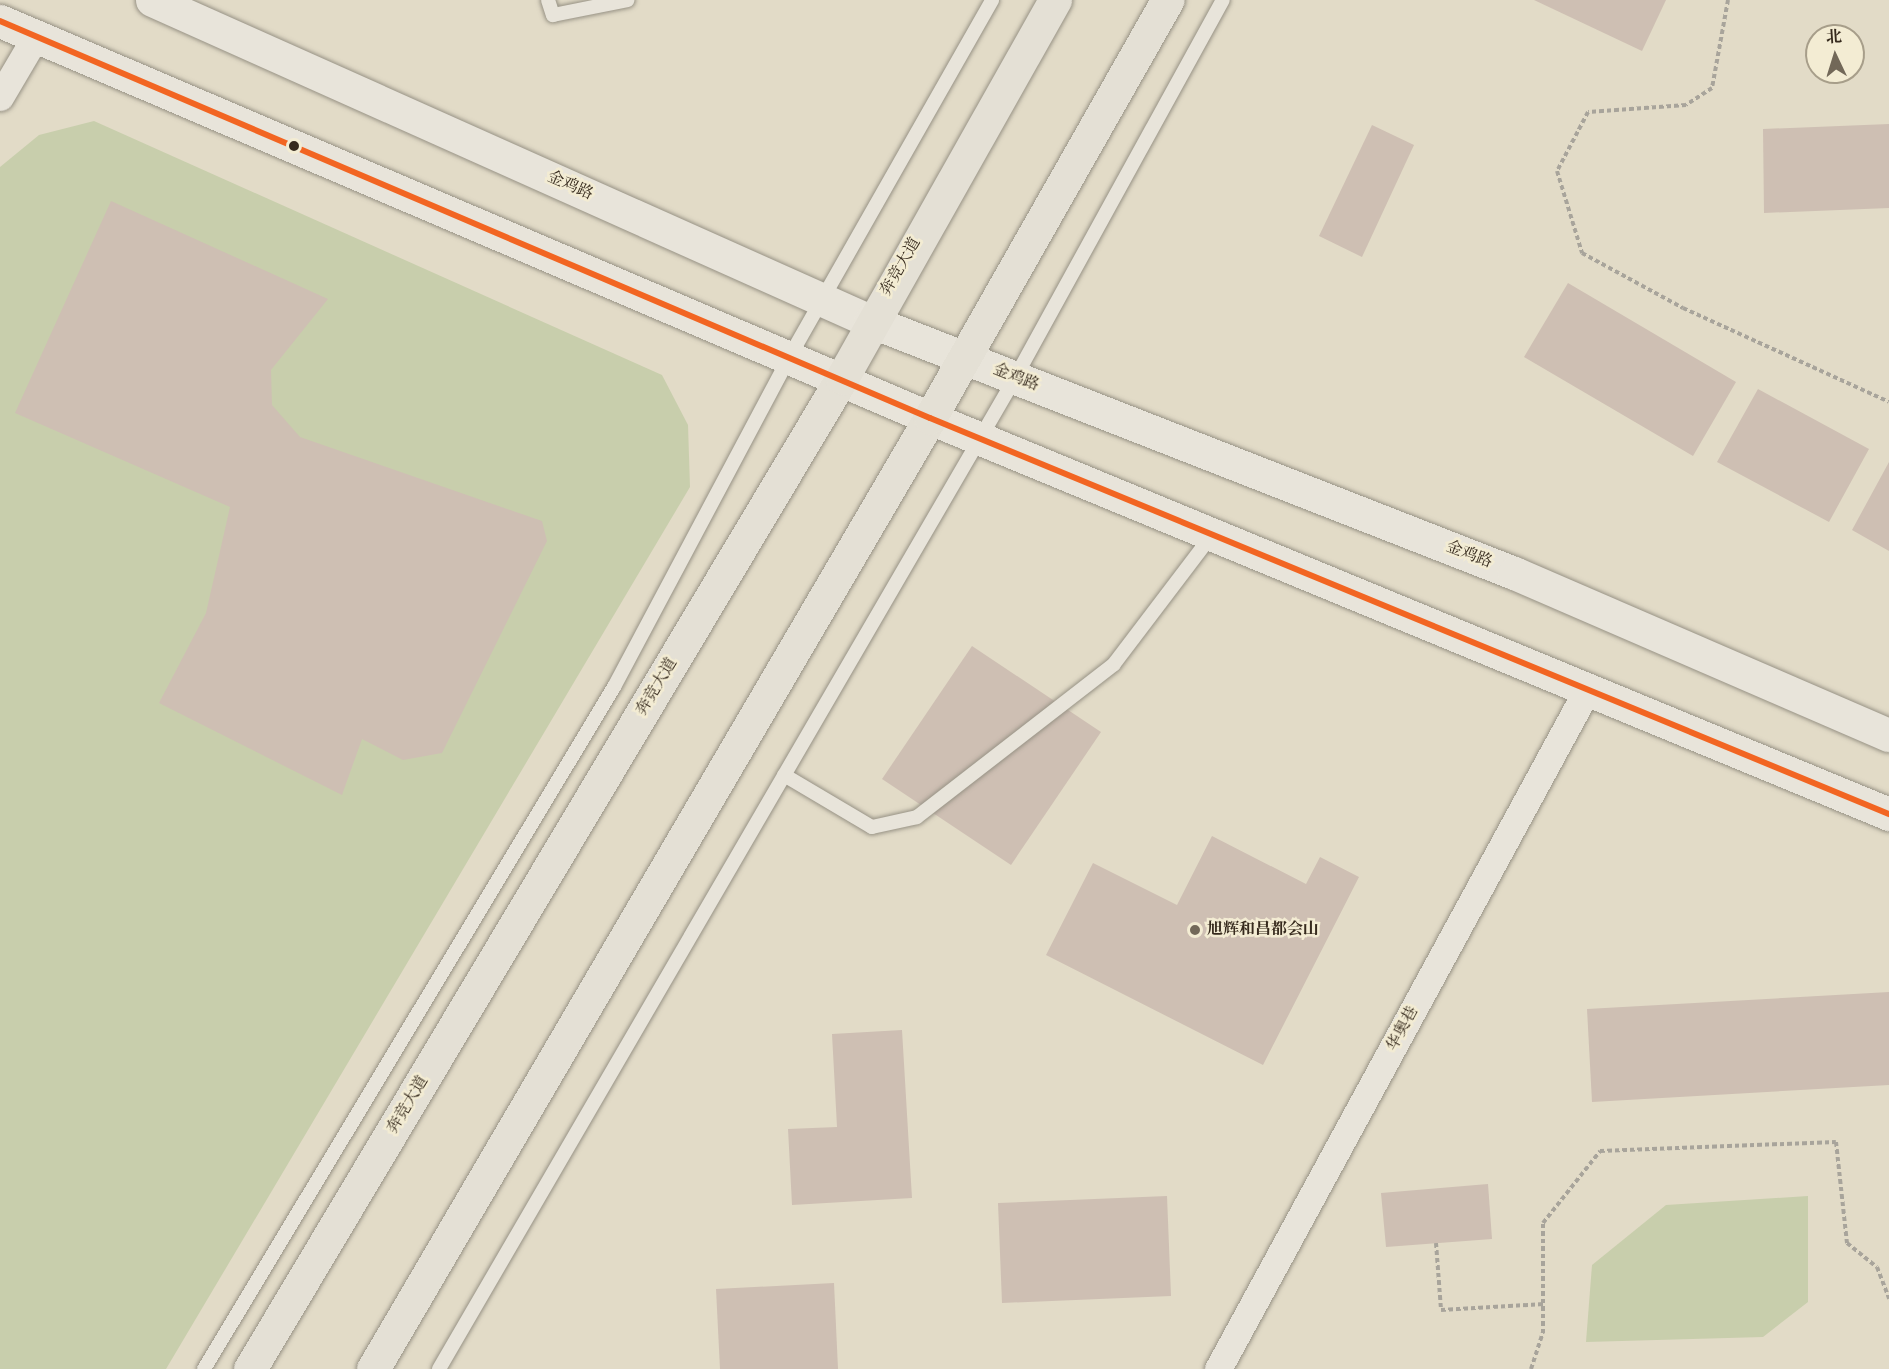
<!DOCTYPE html>
<meta charset="utf-8">
<style>
body{margin:0}
#map{position:relative;width:1889px;height:1369px;overflow:hidden;background:#e2dbc7;font-family:"IM FELL English","Noto Serif SC",serif}
div>[style]{position:absolute}
.green>*{inset:0;background:#c8ceac}
.building>*{inset:0;background:#cebfb3}
.path>*{height:4px;margin-top:-2px;transform-origin:0;background:repeating-linear-gradient(90deg,#a8a49b 0 4.5px,transparent 0 7.5px)}
.roads{filter:drop-shadow(0 0 2px #979285) drop-shadow(0 0 2px #979285)}
.lane>*{height:14px;margin:-7px;padding:0 7px;transform-origin:7px;border-radius:7px;background:#e8e4da}
.street>*{height:27px;margin:-13.5px;padding:0 13.5px;transform-origin:13.5px;border-radius:13.5px;background:#e8e4da}
.secondary>*{height:33px;margin:-16.5px;padding:0 16.5px;transform-origin:16.5px;border-radius:16.5px;background:#e8e4da}
.primary>*{height:33px;margin:-16.5px;padding:0 16.5px;transform-origin:16.5px;border-radius:16.5px;background:#e4e0d5}
.bus-1>*{height:6px;margin:-3px;padding:0 3px;transform-origin:3px;border-radius:3px;background:#f26522}
.dots>*{width:16px;height:16px;translate:-50% -50%;box-sizing:border-box;border:3px solid #f3ecd3;border-radius:50%}
span{translate:-50% -50%;white-space:nowrap;text-align:center;line-height:1.15;-webkit-text-stroke:5px #f3ecd3;paint-order:stroke}
.street-label{font-size:16px;color:#362a1d}
.poi-label{font-size:16px;color:#362a1d;font-weight:700}
.left{translate:0 -50%;text-align:left}
.north{position:absolute;left:1805px;top:24px;width:60px;height:60px;box-sizing:border-box;background:#f3ecd3;border:2px solid #a79e8a;border-radius:50%;rotate:356deg;font-size:16px;font-weight:700;line-height:24px;text-align:center;color:#362a1d}
.north::after{content:'';display:block;margin:auto;width:21px;height:27px;background:#726858;clip-path:polygon(50% 0,100% 100%,50% 72%,0 100%)}
</style>
<div id="map">
<div class="green">
<i style="clip-path:polygon(94px 121px,662px 375px,688px 425px,690px 487px,166px 1369px,0 1369px,0 167px,39px 135px)"></i>
<i style="clip-path:polygon(1808px 1196px,1808px 1302px,1763px 1337px,1586px 1342px,1592px 1265px,1666px 1205px)"></i>
</div>
<div class="building">
<i style="clip-path:polygon(1534px 0,1666px 0,1642px 51px)"></i>
<i style="clip-path:polygon(1889px 124px,1889px 208px,1764px 213px,1763px 129px)"></i>
<i style="clip-path:polygon(1372px 125px,1414px 145px,1362px 257px,1319px 236px)"></i>
<i style="clip-path:polygon(111px 201px,328px 299px,271px 370px,272px 405px,300px 437px,542px 521px,547px 541px,442px 753px,403px 760px,362px 739px,342px 795px,159px 703px,206px 613px,230px 507px,15px 413px)"></i>
<i style="clip-path:polygon(1568px 283px,1736px 382px,1693px 456px,1524px 357px)"></i>
<i style="clip-path:polygon(1758px 389px,1869px 449px,1829px 522px,1717px 462px)"></i>
<i style="clip-path:polygon(1889px 462px,1889px 551px,1852px 530px)"></i>
<i style="clip-path:polygon(972px 646px,1101px 732px,1011px 865px,882px 779px)"></i>
<i style="clip-path:polygon(1212px 836px,1306px 884px,1320px 857px,1359px 877px,1263px 1065px,1046px 955px,1093px 863px,1177px 905px)"></i>
<i style="clip-path:polygon(1889px 992px,1889px 1085px,1592px 1102px,1587px 1009px)"></i>
<i style="clip-path:polygon(902px 1030px,912px 1198px,792px 1205px,788px 1129px,837px 1127px,832px 1034px)"></i>
<i style="clip-path:polygon(1488px 1184px,1492px 1239px,1386px 1247px,1381px 1193px)"></i>
<i style="clip-path:polygon(1167px 1196px,1171px 1296px,1002px 1303px,998px 1203px)"></i>
<i style="clip-path:polygon(834px 1283px,838px 1369px,720px 1369px,716px 1289px)"></i>
</div>
<div class="path">
<i style="left:1728px;top:0;width:89px;rotate:100.3deg"></i>
<i style="left:1712px;top:88px;width:31px;rotate:147deg"></i>
<i style="left:1686px;top:105px;width:98px;rotate:175.9deg"></i>
<i style="left:1588px;top:112px;width:67px;rotate:117.7deg"></i>
<i style="left:1557px;top:171px;width:86px;rotate:73deg"></i>
<i style="left:1582px;top:253px;width:115px;rotate:28.6deg"></i>
<i style="left:1683px;top:308px;width:226px;rotate:24.5deg"></i>
<i style="left:1436px;top:1243px;width:67px;rotate:85.7deg"></i>
<i style="left:1441px;top:1310px;width:103px;rotate:-3.3deg"></i>
<i style="left:1531px;top:1369px;width:38px;rotate:-72deg"></i>
<i style="left:1543px;top:1333px;width:110px;rotate:-90deg"></i>
<i style="left:1543px;top:1223px;width:92px;rotate:-51.6deg"></i>
<i style="left:1600px;top:1151px;width:236px;rotate:-2.2deg"></i>
<i style="left:1836px;top:1142px;width:102px;rotate:83.8deg"></i>
<i style="left:1847px;top:1243px;width:38px;rotate:39deg"></i>
<i style="left:1877px;top:1267px;width:34px;rotate:69deg"></i>
</div>
<div class="roads">
<div class="lane">
<i style="left:548px;top:0;width:16px;rotate:72deg"></i>
<i style="left:553px;top:15px;width:76px;rotate:-11.3deg"></i>
<i style="left:784px;top:775px;width:102px;rotate:30.6deg"></i>
<i style="left:872px;top:827px;width:46px;rotate:-12.5deg"></i>
<i style="left:917px;top:817px;width:249px;rotate:-37.8deg"></i>
<i style="left:1114px;top:664px;width:162px;rotate:-52.8deg"></i>
<i style="left:204px;top:1369px;width:796px;rotate:-58.99deg"></i>
<i style="left:614px;top:687px;width:375px;rotate:-62deg"></i>
<i style="left:790px;top:356px;width:409px;rotate:-60.4deg"></i>
<i style="left:439px;top:1369px;width:1146px;rotate:-59.83deg"></i>
<i style="left:1015px;top:378px;width:431px;rotate:-61.2deg"></i>
</div>
<div class="street">
<i style="left:0;top:97px;width:71px;rotate:-59.5deg"></i>
<i style="left:1218px;top:1369px;width:773px;rotate:-61.48deg"></i>
</div>
<div class="secondary">
<i style="left:152px;top:0;width:786px;rotate:24.09deg"></i>
<i style="left:870px;top:321px;width:692px;rotate:21.37deg"></i>
<i style="left:1514px;top:573px;width:408px;rotate:23.4deg"></i>
<i style="left:0;top:21px;width:1011px;rotate:23.12deg"></i>
<i style="left:930px;top:418px;width:1038px;rotate:22.44deg"></i>
</div>
<div class="primary">
<i style="left:250px;top:1369px;width:1154px;rotate:-59.15deg"></i>
<i style="left:842px;top:378px;width:434px;rotate:-60.6deg"></i>
<i style="left:373px;top:1369px;width:1102px;rotate:-59.64deg"></i>
<i style="left:930px;top:418px;width:481px;rotate:-60.4deg"></i>
</div>
</div>
<div class="bus-1">
<i style="left:0;top:21px;width:1011px;rotate:23.12deg"></i>
<i style="left:930px;top:418px;width:1038px;rotate:22.44deg"></i>
</div>
<div class="dots">
<i style="left:294px;top:146px;background:#362a1d"></i>
<i style="left:1195px;top:930px;background:#726858"></i>
</div>
<div class="street-label">
<span style="left:570px;top:186px;rotate:24deg">金鸡路</span>
<span style="left:901px;top:267px;rotate:-60deg">奔竞大道</span>
<span style="left:1016px;top:378px;rotate:22deg">金鸡路</span>
<span style="left:1469px;top:555px;rotate:21deg">金鸡路</span>
<span style="left:657px;top:687px;rotate:-59deg">奔竞大道</span>
<span style="left:1403px;top:1029px;rotate:-62deg">华奥巷</span>
<span style="left:408px;top:1105px;rotate:-59deg">奔竞大道</span>
</div>
<div class="poi-label">
<span class="left" style="left:1207px;top:930px">旭辉和昌都会山</span>
</div>
<div class="north">北</div>
</div>
